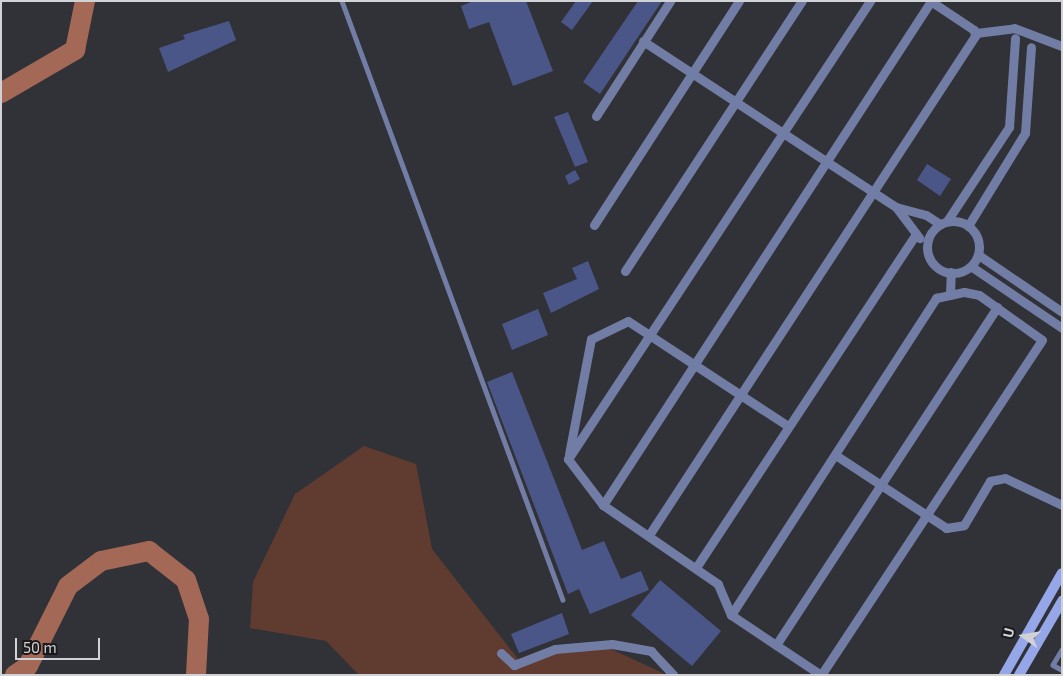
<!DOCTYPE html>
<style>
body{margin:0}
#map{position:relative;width:1063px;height:676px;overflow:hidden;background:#313237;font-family:"Exo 2",sans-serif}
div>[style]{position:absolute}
.green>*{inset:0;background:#603b30}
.river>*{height:20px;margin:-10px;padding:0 10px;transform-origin:10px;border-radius:10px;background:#a36856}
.building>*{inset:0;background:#4a5688}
.lane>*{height:4.5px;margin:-2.25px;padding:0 2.25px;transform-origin:2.25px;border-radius:2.25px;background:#727da6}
.street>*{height:9px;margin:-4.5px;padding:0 4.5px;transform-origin:4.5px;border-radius:4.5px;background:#727da6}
.street>.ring{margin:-4.5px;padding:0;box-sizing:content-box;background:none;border:9px solid #727da6;border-radius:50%}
.secondary>*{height:10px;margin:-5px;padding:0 5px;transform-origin:5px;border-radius:5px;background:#95a7e8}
span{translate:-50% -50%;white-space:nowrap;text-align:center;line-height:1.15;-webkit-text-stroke:4px #1a1a1c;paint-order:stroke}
.frame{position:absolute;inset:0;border:2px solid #d1d2d5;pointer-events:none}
.north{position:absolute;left:998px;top:611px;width:50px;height:50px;-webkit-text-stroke:4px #1a1a1c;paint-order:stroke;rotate:283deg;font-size:14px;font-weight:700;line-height:20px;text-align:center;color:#d1d2d5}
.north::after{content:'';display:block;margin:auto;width:18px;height:22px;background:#d1d2d5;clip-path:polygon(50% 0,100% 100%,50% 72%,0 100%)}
.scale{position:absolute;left:15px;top:638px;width:85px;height:22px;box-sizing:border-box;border:2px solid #d1d2d5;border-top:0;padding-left:6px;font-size:15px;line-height:18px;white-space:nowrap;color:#d1d2d5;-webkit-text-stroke:4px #1a1a1c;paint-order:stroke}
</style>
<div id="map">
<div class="green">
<i style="clip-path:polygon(364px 446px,416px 464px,432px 549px,522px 664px,560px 647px,596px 642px,667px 675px,359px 675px,326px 641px,250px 628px,253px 582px,295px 494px)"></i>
</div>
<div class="river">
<i style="left:1px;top:93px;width:86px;rotate:-30.2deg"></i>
<i style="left:75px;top:50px;width:50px;rotate:-78.5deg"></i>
<i style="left:15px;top:675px;width:16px;rotate:-35deg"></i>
<i style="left:28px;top:666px;width:89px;rotate:-63.4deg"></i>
<i style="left:68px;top:586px;width:41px;rotate:-37.1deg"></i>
<i style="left:101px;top:561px;width:49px;rotate:-11.8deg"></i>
<i style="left:149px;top:551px;width:47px;rotate:38.1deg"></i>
<i style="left:186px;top:580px;width:41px;rotate:71.6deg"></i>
<i style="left:199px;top:619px;width:56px;rotate:93.1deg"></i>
</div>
<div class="building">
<i style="clip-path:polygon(473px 1px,526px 1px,553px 71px,513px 86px,489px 22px,469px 29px,461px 6px)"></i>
<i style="clip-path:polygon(576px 1px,593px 1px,572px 30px,561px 22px)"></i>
<i style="clip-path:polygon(638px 1px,662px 1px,600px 94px,583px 82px)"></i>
<i style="clip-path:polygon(229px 21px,236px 40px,168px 72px,159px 48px,185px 39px,183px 35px)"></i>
<i style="clip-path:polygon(568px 112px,588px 162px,575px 167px,554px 117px)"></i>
<i style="clip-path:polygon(927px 164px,951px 179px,940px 196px,917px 180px)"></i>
<i style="clip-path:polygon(575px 170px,580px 179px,569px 185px,565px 176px)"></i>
<i style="clip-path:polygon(588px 261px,599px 289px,551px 313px,543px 293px,577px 279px,572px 268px)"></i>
<i style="clip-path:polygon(538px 309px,548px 335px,512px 350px,502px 324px)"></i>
<i style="clip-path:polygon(512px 372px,582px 550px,604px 541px,621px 579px,641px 571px,649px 590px,590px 614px,579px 589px,568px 594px,487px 382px)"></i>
<i style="clip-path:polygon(660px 580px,721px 631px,692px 666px,631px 615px)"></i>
<i style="clip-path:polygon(562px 613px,569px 634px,519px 653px,511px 634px)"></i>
</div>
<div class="lane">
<i style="left:342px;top:1px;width:638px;rotate:69.75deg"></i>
<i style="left:1062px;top:650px;width:17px;rotate:121deg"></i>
<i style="left:1053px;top:665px;width:10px;rotate:29deg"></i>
</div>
<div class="street">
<i style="left:976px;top:33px;width:38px;rotate:-7deg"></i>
<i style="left:1014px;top:28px;width:51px;rotate:20.6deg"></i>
<i style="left:643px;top:41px;width:303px;rotate:33.3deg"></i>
<i style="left:896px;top:207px;width:31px;rotate:15deg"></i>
<i style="left:926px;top:215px;width:17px;rotate:33deg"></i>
<i style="left:596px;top:116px;width:137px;rotate:-57.2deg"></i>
<i style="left:896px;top:207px;width:39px;rotate:53deg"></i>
<i class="ring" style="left:927px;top:221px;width:43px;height:43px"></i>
<i style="left:947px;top:221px;width:113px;rotate:-56.6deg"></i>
<i style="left:1009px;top:127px;width:89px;rotate:-86.1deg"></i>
<i style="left:594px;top:225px;width:267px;rotate:-57.1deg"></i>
<i style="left:968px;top:226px;width:109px;rotate:-58.5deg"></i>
<i style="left:1025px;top:133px;width:86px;rotate:-86deg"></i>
<i style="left:980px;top:256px;width:99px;rotate:34.3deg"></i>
<i style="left:972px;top:267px;width:109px;rotate:34.1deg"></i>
<i style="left:625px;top:271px;width:323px;rotate:-56.8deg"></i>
<i style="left:950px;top:295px;width:23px;rotate:-88deg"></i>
<i style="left:569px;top:454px;width:117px;rotate:-79.2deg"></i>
<i style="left:591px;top:339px;width:41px;rotate:-25.9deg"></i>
<i style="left:628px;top:321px;width:191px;rotate:33.3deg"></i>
<i style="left:837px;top:456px;width:131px;rotate:33.4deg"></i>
<i style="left:946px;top:528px;width:18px;rotate:-9deg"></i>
<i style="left:964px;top:525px;width:51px;rotate:-59.4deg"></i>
<i style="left:990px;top:481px;width:15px;rotate:-11deg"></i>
<i style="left:1005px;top:478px;width:63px;rotate:25.3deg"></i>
<i style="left:603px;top:505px;width:601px;rotate:-56.94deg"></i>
<i style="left:649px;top:535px;width:596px;rotate:-56.84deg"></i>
<i style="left:975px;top:36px;width:6px;rotate:-99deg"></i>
<i style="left:974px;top:30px;width:50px;rotate:-146.3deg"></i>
<i style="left:697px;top:566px;width:396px;rotate:-56.6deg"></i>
<i style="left:731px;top:615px;width:378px;rotate:-57.1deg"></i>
<i style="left:936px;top:298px;width:29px;rotate:-12deg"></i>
<i style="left:964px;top:292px;width:15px;rotate:11deg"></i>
<i style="left:979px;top:295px;width:77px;rotate:35.5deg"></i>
<i style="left:1042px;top:340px;width:401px;rotate:123.4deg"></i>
<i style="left:776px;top:645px;width:404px;rotate:-56.8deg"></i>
<i style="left:501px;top:653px;width:18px;rotate:43deg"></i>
<i style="left:514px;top:665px;width:44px;rotate:-21.3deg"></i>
<i style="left:555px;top:649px;width:57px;rotate:-5deg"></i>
<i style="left:612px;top:644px;width:40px;rotate:10deg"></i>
<i style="left:651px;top:651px;width:33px;rotate:47deg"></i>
<i style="left:821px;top:675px;width:108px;rotate:-146.3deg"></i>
<i style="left:731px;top:615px;width:34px;rotate:-113deg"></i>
<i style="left:718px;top:584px;width:140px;rotate:-145.5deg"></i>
<i style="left:603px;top:505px;width:58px;rotate:-127.3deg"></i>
<i style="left:568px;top:459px;width:549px;rotate:-56.6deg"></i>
</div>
<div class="secondary">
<i style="left:1004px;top:675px;width:117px;rotate:-60.4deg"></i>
<i style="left:1019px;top:675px;width:86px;rotate:-59.8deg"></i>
</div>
<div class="frame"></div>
<div class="north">U</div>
<div class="scale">50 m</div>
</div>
